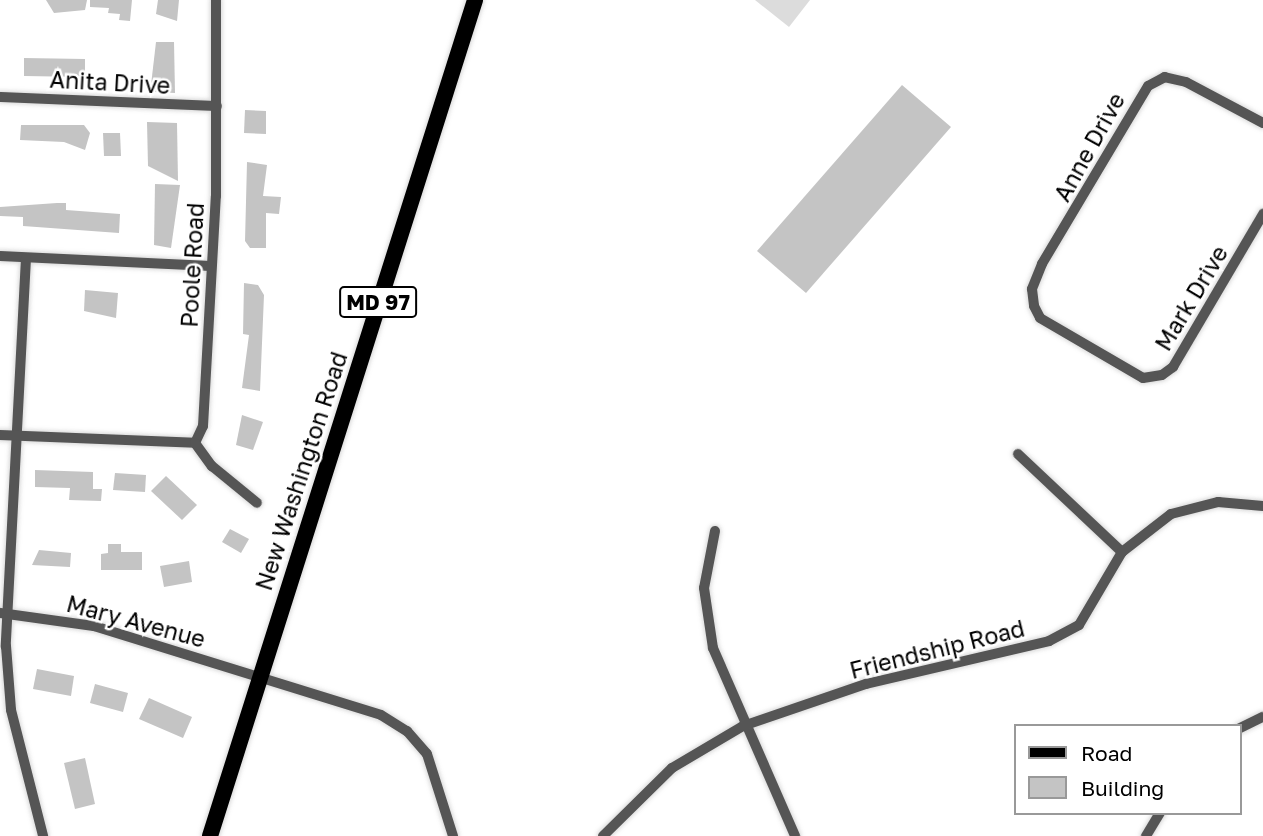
<!DOCTYPE html>
<style>
body{margin:0}
#map{position:relative;width:1263px;height:836px;overflow:hidden;background:#fff;font-family:"Golos Text",sans-serif}
div>[style]{position:absolute}
.green>*{inset:0;background:#dcdcdc}
.building>*{inset:0;background:#c4c4c4}
.roads{filter:drop-shadow(0 0 2px #dbdbdb) drop-shadow(0 0 2px #dbdbdb)}
.street>*{height:10px;margin:-5px;padding:0 5px;transform-origin:5px;border-radius:5px;background:#555}
.primary>*{height:16px;margin:-8px;padding:0 8px;transform-origin:8px;border-radius:8px;background:#000}
span{translate:-50% -50%;white-space:nowrap;text-align:center;line-height:1.15;-webkit-text-stroke:5px #fff;paint-order:stroke}
.shield-label span{padding:2px 5px;background:#fff;border:2px solid;border-radius:5px;-webkit-text-stroke-width:0}
.shield-label{font-size:21px;color:#000;font-weight:700}
.street-label{font-size:23px;color:#000}
.legend{position:absolute;left:1014px;top:724px;width:228px;height:91px;box-sizing:border-box;background:#fff;border:2px solid #999;margin:0;padding:9px 12px;list-style:none;font-size:21px;color:#000}
.legend li{display:flex;align-items:center;gap:14px;height:35px}
.legend b{width:35px;border:2px solid #999}
</style>
<div id="map">
<div class="green">
<i style="clip-path:polygon(755px 0,810px 0,789px 27px)"></i>
</div>
<div class="building">
<i style="clip-path:polygon(46px 0,87px 0,85px 10px,54px 13px)"></i>
<i style="clip-path:polygon(90px 0,132px 0,130px 21px,119px 20px,120px 14px,108px 13px,109px 8px,90px 7px)"></i>
<i style="clip-path:polygon(158px 0,179px 0,177px 21px,156px 14px)"></i>
<i style="clip-path:polygon(156px 42px,174px 42px,175px 93px,155px 92px,151px 85px)"></i>
<i style="clip-path:polygon(24px 58px,85px 59px,85px 77px,24px 76px)"></i>
<i style="clip-path:polygon(902px 85px,951px 127px,806px 293px,757px 251px)"></i>
<i style="clip-path:polygon(245px 110px,266px 111px,266px 134px,244px 133px)"></i>
<i style="clip-path:polygon(147px 122px,177px 123px,178px 181px,148px 166px)"></i>
<i style="clip-path:polygon(21px 125px,84px 125px,90px 133px,85px 150px,64px 142px,20px 140px)"></i>
<i style="clip-path:polygon(103px 133px,120px 133px,121px 156px,104px 156px)"></i>
<i style="clip-path:polygon(247px 162px,267px 165px,263px 196px,281px 197px,279px 214px,266px 213px,266px 248px,250px 248px,245px 241px)"></i>
<i style="clip-path:polygon(155px 184px,180px 185px,171px 248px,154px 245px)"></i>
<i style="clip-path:polygon(57px 203px,66px 203px,66px 210px,120px 214px,119px 233px,23px 226px,23px 217px,0 216px,0 207px)"></i>
<i style="clip-path:polygon(244px 283px,258px 285px,264px 295px,260px 391px,242px 388px,249px 335px,243px 334px)"></i>
<i style="clip-path:polygon(85px 290px,118px 293px,116px 318px,84px 311px)"></i>
<i style="clip-path:polygon(242px 415px,263px 422px,253px 450px,236px 445px)"></i>
<i style="clip-path:polygon(35px 470px,93px 472px,93px 489px,102px 489px,101px 501px,69px 500px,70px 488px,35px 487px)"></i>
<i style="clip-path:polygon(115px 473px,146px 475px,145px 492px,113px 490px)"></i>
<i style="clip-path:polygon(166px 476px,197px 505px,182px 520px,151px 491px)"></i>
<i style="clip-path:polygon(230px 529px,249px 539px,241px 553px,222px 542px)"></i>
<i style="clip-path:polygon(108px 544px,121px 544px,121px 552px,142px 552px,142px 570px,101px 570px,101px 554px,108px 553px)"></i>
<i style="clip-path:polygon(39px 550px,71px 553px,70px 567px,32px 565px)"></i>
<i style="clip-path:polygon(189px 561px,192px 582px,164px 587px,160px 566px)"></i>
<i style="clip-path:polygon(37px 669px,74px 676px,71px 696px,33px 689px)"></i>
<i style="clip-path:polygon(95px 684px,128px 693px,123px 712px,90px 703px)"></i>
<i style="clip-path:polygon(149px 698px,192px 717px,183px 738px,139px 719px)"></i>
<i style="clip-path:polygon(85px 758px,95px 804px,75px 809px,64px 763px)"></i>
</div>
<div class="roads">
<div class="street">
<i style="left:0;top:97px;width:217px;rotate:2.4deg"></i>
<i style="left:1263px;top:123px;width:87px;rotate:-152deg"></i>
<i style="left:1186px;top:82px;width:22px;rotate:-167deg"></i>
<i style="left:1165px;top:77px;width:19px;rotate:152deg"></i>
<i style="left:1148px;top:86px;width:207px;rotate:120.8deg"></i>
<i style="left:1042px;top:264px;width:27px;rotate:112deg"></i>
<i style="left:1032px;top:289px;width:17px;rotate:83deg"></i>
<i style="left:1034px;top:306px;width:13px;rotate:63deg"></i>
<i style="left:1040px;top:318px;width:119px;rotate:30.2deg"></i>
<i style="left:1143px;top:378px;width:19px;rotate:-9deg"></i>
<i style="left:1162px;top:375px;width:14px;rotate:-36deg"></i>
<i style="left:1173px;top:367px;width:178px;rotate:-59.5deg"></i>
<i style="left:0;top:256px;width:211px;rotate:2.7deg"></i>
<i style="left:26px;top:258px;width:389px;rotate:93deg"></i>
<i style="left:6px;top:646px;width:64px;rotate:85.5deg"></i>
<i style="left:11px;top:710px;width:130px;rotate:75.7deg"></i>
<i style="left:0;top:435px;width:195px;rotate:2.3deg"></i>
<i style="left:195px;top:443px;width:19px;rotate:-65deg"></i>
<i style="left:203px;top:426px;width:230px;rotate:-86.8deg"></i>
<i style="left:216px;top:196px;width:196px;rotate:-90deg"></i>
<i style="left:195px;top:443px;width:29px;rotate:54deg"></i>
<i style="left:212px;top:466px;width:58px;rotate:39.4deg"></i>
<i style="left:1018px;top:454px;width:143px;rotate:43.3deg"></i>
<i style="left:715px;top:531px;width:58px;rotate:100.9deg"></i>
<i style="left:704px;top:588px;width:61px;rotate:81.5deg"></i>
<i style="left:713px;top:648px;width:205px;rotate:66.4deg"></i>
<i style="left:0;top:613px;width:95px;rotate:7.9deg"></i>
<i style="left:94px;top:626px;width:300px;rotate:17.2deg"></i>
<i style="left:381px;top:715px;width:31px;rotate:32deg"></i>
<i style="left:407px;top:731px;width:30px;rotate:49deg"></i>
<i style="left:427px;top:754px;width:86px;rotate:72.4deg"></i>
<i style="left:1240px;top:728px;width:25px;rotate:-26deg"></i>
<i style="left:603px;top:836px;width:97px;rotate:-44.6deg"></i>
<i style="left:672px;top:768px;width:82px;rotate:-30.6deg"></i>
<i style="left:743px;top:726px;width:130px;rotate:-18.9deg"></i>
<i style="left:866px;top:684px;width:188px;rotate:-13.2deg"></i>
<i style="left:1049px;top:641px;width:34px;rotate:-28deg"></i>
<i style="left:1079px;top:625px;width:85px;rotate:-59.5deg"></i>
<i style="left:1122px;top:552px;width:62px;rotate:-37.8deg"></i>
<i style="left:1171px;top:514px;width:49px;rotate:-14.3deg"></i>
<i style="left:1218px;top:502px;width:45px;rotate:5.1deg"></i>
<i style="left:1146px;top:836px;width:27px;rotate:-59deg"></i>
</div>
<div class="primary">
<i style="left:210px;top:836px;width:877px;rotate:-72.41deg"></i>
</div>
</div>
<div class="shield-label">
<span style="left:378px;top:302px">MD 97</span>
</div>
<div class="street-label">
<span style="left:110px;top:82px;rotate:3deg">Anita Drive</span>
<span style="left:1089px;top:147px;rotate:-61deg">Anne Drive</span>
<span style="left:192px;top:265px;rotate:-87deg">Poole Road</span>
<span style="left:1191px;top:298px;rotate:-59deg">Mark Drive</span>
<span style="left:301px;top:471px;rotate:-72deg">New Washington Road</span>
<span style="left:136px;top:621px;rotate:15deg">Mary Avenue</span>
<span style="left:937px;top:649px;rotate:-14deg">Friendship Road</span>
</div>
<ul class="legend">
<li><b style="height:9px;background:#000"></b>Road</li>
<li><b style="height:19px;background:#c4c4c4"></b>Building</li>
</ul>
</div>
